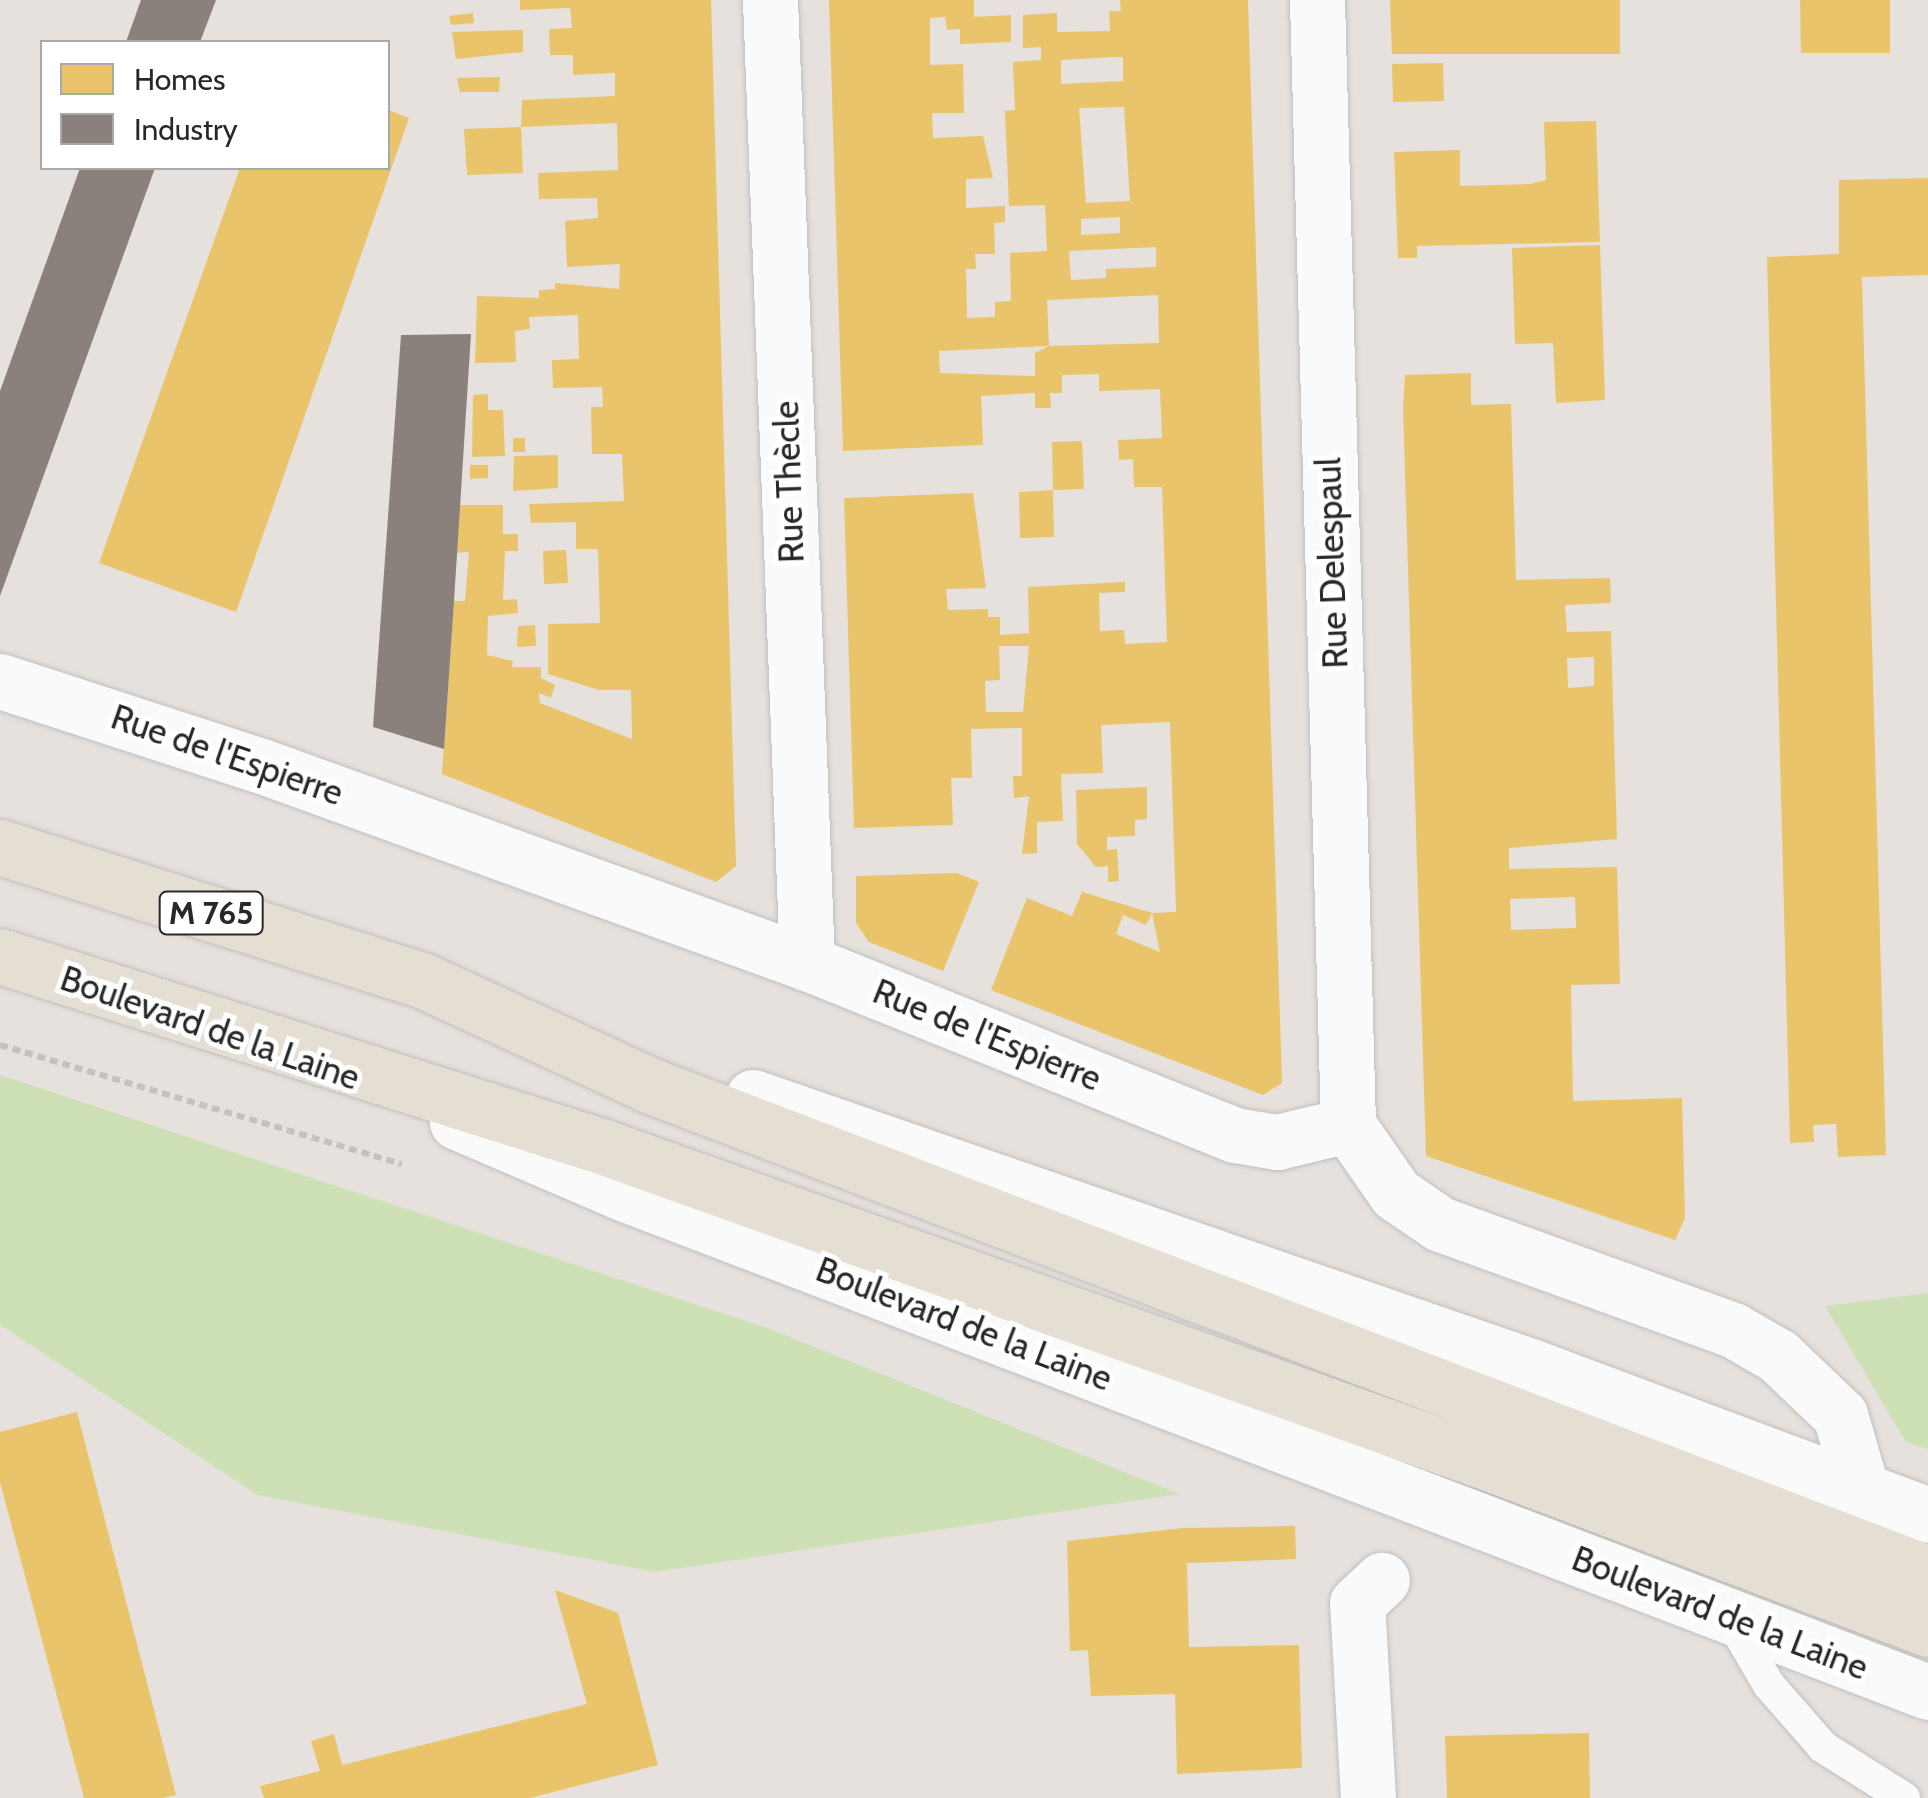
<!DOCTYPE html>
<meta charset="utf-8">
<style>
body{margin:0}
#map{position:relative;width:1928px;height:1798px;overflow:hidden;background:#e6e1dd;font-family:Cabin,sans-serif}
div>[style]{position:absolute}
.green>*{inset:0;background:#cee0b6}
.homes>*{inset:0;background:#e9c46a}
.industry>*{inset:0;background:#8a817c}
.path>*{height:6px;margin-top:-3px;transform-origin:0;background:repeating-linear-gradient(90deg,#c3c2c2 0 8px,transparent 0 13px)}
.roads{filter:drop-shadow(0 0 2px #c0bfbf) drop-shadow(0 0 2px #c0bfbf)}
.service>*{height:32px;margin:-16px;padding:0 16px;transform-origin:16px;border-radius:16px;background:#fbfafa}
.minor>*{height:55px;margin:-27.5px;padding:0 27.5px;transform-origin:27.5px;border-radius:27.5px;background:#fbfafa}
.secondary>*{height:55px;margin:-27.5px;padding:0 27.5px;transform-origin:27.5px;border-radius:27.5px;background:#fbfafa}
.primary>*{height:55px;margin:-27.5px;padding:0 27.5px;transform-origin:27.5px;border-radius:27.5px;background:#e5ded3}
span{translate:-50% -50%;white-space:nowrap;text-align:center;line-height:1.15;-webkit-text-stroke:10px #fff;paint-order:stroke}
.shield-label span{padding:2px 8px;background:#fff;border:2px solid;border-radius:8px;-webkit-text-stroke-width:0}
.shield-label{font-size:32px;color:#282828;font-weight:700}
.street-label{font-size:35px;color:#282828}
.legend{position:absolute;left:40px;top:40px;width:350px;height:130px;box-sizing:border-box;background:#fff;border:2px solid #a9a9a9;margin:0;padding:12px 18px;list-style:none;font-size:30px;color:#282828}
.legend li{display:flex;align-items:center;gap:20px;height:50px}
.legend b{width:50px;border:2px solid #a9a9a9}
</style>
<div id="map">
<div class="green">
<i style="clip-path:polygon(0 1075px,770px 1329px,1179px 1494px,655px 1572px,258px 1495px,0 1325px)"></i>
<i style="clip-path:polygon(1928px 1293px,1928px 1449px,1906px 1442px,1825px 1306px)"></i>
</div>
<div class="homes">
<i style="clip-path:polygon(520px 0,711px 0,736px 866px,716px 882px,442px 774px,454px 601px,465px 601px,469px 552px,456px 553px,460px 505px,503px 505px,503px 534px,518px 534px,518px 551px,505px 551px,503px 600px,517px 599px,518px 613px,488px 616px,487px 655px,513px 661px,512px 667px,541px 667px,541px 678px,555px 685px,551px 698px,539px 693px,540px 703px,632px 739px,631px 690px,599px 690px,548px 674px,548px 624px,600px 623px,598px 549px,576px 549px,576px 522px,531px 523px,529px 504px,624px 501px,622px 454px,592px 454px,591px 407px,603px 407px,602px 387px,553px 388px,552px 360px,579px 359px,578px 315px,529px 317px,530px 329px,515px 331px,516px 362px,475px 363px,477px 296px,539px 298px,539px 290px,555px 289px,555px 283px,619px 289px,620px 264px,567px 267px,565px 221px,598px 218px,597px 198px,539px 199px,538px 173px,618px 170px,617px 123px,521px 127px,522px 100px,615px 96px,615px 73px,573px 75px,573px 55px,550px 55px,549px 29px,572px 28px,570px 8px,520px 10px)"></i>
<i style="clip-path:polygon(evenodd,829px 0,974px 0,974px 17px,1011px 15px,1011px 42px,960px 44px,960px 29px,947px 30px,945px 17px,930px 18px,930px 65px,963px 64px,964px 113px,932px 113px,933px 138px,983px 136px,993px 178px,966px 179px,966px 208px,1005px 206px,1005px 222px,994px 223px,995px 254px,975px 254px,976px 269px,966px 269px,967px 318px,995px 317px,995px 302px,1011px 301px,1010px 253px,1047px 251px,1045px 205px,1009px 206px,1005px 111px,1015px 110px,1013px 62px,1041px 60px,1041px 47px,1023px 48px,1023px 15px,1057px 13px,1057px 32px,1110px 31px,1109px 11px,1121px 11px,1120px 0,1248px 0,1282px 1083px,1263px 1095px,991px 990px,1027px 898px,1072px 916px,1082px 892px,1152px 913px,1176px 912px,1170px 722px,1101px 725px,1103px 773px,1061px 774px,1063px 821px,1037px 822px,1037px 853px,1022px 854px,1029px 796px,1014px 798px,1013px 776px,1022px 776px,1022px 728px,971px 729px,972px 778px,951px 778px,953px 825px,854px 828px,844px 498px,973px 493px,986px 588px,946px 589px,948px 610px,988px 609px,988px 617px,1000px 617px,1000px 635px,1029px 633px,1028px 587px,1125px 582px,1125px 592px,1099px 593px,1100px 631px,1124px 630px,1125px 644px,1167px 642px,1162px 487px,1134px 487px,1133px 459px,1119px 460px,1118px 440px,1162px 438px,1160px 389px,1099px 391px,1099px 374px,1062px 375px,1062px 393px,1050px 393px,1051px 408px,1035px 408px,1035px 393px,981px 396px,983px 445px,843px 451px,829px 0,1111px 57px,1123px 57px,1123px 81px,1061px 84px,1061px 60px,1111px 57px,829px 0,1124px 107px,1130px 201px,1086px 203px,1079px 108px,1124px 107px,829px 0,1120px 217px,1120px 233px,1081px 235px,1081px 219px,1120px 217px,829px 0,1156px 247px,1156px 267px,1106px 269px,1106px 278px,1071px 280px,1069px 251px,1156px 247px,829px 0,1158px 295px,1159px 343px,1049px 346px,1047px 300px,1158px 295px,829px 0,1049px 346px,1035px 353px,1035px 376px,940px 373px,939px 351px,1049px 346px,829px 0,999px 646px,1029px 646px,1023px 712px,986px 712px,985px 681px,1000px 680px,999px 646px,829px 0,1152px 913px,1160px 952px,1116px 934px,1123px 915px,1146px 925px,1152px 913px)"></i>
<i style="clip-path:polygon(1390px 0,1620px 0,1620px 54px,1392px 54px)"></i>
<i style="clip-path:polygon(1800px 0,1890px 0,1890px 53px,1801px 53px)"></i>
<i style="clip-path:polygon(473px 13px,474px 23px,451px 25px,449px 16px)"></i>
<i style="clip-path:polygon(523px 30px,523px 52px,456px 59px,452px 32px)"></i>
<i style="clip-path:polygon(1443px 63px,1444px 101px,1393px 102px,1392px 64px)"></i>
<i style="clip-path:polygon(500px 77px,499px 92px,460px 92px,457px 78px)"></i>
<i style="clip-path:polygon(388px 110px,409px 118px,236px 612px,99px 563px,240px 168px,388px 168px)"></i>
<i style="clip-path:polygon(1596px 121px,1600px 242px,1417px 246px,1417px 258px,1398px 258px,1394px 152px,1460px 150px,1460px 186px,1531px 184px,1546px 180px,1544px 122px)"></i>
<i style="clip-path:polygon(521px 127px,523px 173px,467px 175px,464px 129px)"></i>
<i style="clip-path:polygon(1928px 178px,1928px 275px,1862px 277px,1886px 1155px,1838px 1157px,1836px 1124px,1813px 1125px,1814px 1142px,1790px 1143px,1767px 257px,1839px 254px,1839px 180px)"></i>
<i style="clip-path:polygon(1600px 245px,1605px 400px,1556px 403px,1553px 343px,1515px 344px,1512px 248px)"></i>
<i style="clip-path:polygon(evenodd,1471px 373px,1471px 405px,1511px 404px,1516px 580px,1610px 578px,1611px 603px,1565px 605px,1567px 632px,1611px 631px,1617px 839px,1509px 848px,1509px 869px,1617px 867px,1620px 984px,1571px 985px,1573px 1101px,1682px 1098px,1685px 1218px,1675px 1240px,1426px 1156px,1403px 407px,1405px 375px,1471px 373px,1594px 657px,1594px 686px,1568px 688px,1567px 658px,1594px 657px,1471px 373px,1575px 897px,1576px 928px,1511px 930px,1510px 899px,1575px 897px)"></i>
<i style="clip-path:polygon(488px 394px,488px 410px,503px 410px,505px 456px,472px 457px,473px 395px)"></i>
<i style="clip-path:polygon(513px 438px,525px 438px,525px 452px,513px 452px)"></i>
<i style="clip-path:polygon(1082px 441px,1084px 489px,1053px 490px,1052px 442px)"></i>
<i style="clip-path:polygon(558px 455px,558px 488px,513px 491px,514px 456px)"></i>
<i style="clip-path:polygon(470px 465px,488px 465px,488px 478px,470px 479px)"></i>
<i style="clip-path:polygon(1053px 490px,1054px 537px,1020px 538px,1019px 492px)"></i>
<i style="clip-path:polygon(566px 550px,568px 583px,544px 584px,543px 551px)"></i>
<i style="clip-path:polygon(535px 625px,536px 646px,517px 647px,518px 626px)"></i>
<i style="clip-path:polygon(1147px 787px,1147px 819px,1135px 820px,1135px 836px,1107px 837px,1107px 850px,1117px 849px,1119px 881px,1108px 882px,1108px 866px,1096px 867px,1077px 844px,1076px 790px)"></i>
<i style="clip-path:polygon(957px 873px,979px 882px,943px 971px,869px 942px,856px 923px,856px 876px)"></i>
<i style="clip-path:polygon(77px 1412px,176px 1795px,163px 1798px,84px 1798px,0 1482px,0 1432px)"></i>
<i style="clip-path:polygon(1295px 1526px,1296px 1559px,1187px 1563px,1189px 1647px,1299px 1645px,1302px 1768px,1177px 1774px,1175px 1694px,1091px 1696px,1088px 1650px,1070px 1651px,1067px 1541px,1183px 1528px)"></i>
<i style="clip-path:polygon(555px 1590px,618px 1613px,658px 1765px,530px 1798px,264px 1798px,260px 1786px,320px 1771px,311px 1741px,334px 1734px,342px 1765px,587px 1704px)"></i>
<i style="clip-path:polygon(1589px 1733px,1590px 1798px,1447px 1798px,1445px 1736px)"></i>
</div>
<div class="industry">
<i style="clip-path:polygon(141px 0,216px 0,200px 42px,126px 42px)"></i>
<i style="clip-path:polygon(80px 168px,155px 168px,0 596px,0 391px)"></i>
<i style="clip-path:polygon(471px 334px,454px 601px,444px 749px,373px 727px,401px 335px)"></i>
</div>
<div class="path">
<i style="left:0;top:1045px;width:419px;rotate:16.5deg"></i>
</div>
<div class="roads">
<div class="service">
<i style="left:1729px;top:1617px;width:79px;rotate:59.5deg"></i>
<i style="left:1769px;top:1685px;width:82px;rotate:48.9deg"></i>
<i style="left:1823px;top:1747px;width:96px;rotate:32.2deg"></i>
</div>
<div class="minor">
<i style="left:770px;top:0;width:964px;rotate:87.8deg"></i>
<i style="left:1317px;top:0;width:1125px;rotate:88.42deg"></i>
<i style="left:1348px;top:1125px;width:84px;rotate:55.2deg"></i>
<i style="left:1396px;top:1194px;width:53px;rotate:34.3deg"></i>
<i style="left:1440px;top:1224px;width:312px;rotate:19.9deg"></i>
<i style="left:1733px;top:1330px;width:52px;rotate:30deg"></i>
<i style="left:1778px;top:1356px;width:86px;rotate:43.6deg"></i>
<i style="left:1840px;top:1415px;width:78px;rotate:73.7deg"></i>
<i style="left:0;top:681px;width:272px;rotate:18deg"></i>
<i style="left:259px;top:765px;width:583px;rotate:19.87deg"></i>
<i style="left:807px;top:963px;width:461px;rotate:21.9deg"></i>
<i style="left:1235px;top:1135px;width:43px;rotate:9.5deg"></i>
<i style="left:1277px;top:1142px;width:73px;rotate:-13.5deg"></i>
<i style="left:1368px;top:1798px;width:195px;rotate:-93.2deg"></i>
<i style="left:1357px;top:1603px;width:34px;rotate:-43deg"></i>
</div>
<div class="secondary">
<i style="left:753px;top:1097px;width:825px;rotate:19.09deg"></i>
<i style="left:1533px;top:1367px;width:422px;rotate:20.5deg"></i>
<i style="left:457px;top:1122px;width:177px;rotate:23.2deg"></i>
<i style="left:620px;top:1192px;width:1400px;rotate:20.92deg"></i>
</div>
<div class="primary">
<i style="left:0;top:847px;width:442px;rotate:17.5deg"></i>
<i style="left:422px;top:980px;width:255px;rotate:24.8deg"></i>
<i style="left:654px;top:1087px;width:1364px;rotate:20.88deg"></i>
<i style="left:0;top:956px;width:630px;rotate:17.54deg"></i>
<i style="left:601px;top:1146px;width:943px;rotate:19.65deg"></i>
<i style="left:1489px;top:1463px;width:469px;rotate:20.7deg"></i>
</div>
</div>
<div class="shield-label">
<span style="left:211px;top:913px">M 765</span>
</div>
<div class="street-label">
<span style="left:789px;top:482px;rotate:-92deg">Rue Thècle</span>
<span style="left:1332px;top:563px;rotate:-92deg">Rue Delespaul</span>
<span style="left:227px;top:755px;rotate:19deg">Rue de l'Espierre</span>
<span style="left:210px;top:1028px;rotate:19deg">Boulevard de la Laine</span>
<span style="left:987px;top:1035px;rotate:22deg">Rue de l'Espierre</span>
<span style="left:964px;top:1324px;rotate:21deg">Boulevard de la Laine</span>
<span style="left:1720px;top:1613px;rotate:21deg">Boulevard de la Laine</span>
</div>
<ul class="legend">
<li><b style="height:28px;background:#e9c46a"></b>Homes</li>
<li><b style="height:28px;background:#8a817c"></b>Industry</li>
</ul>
</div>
